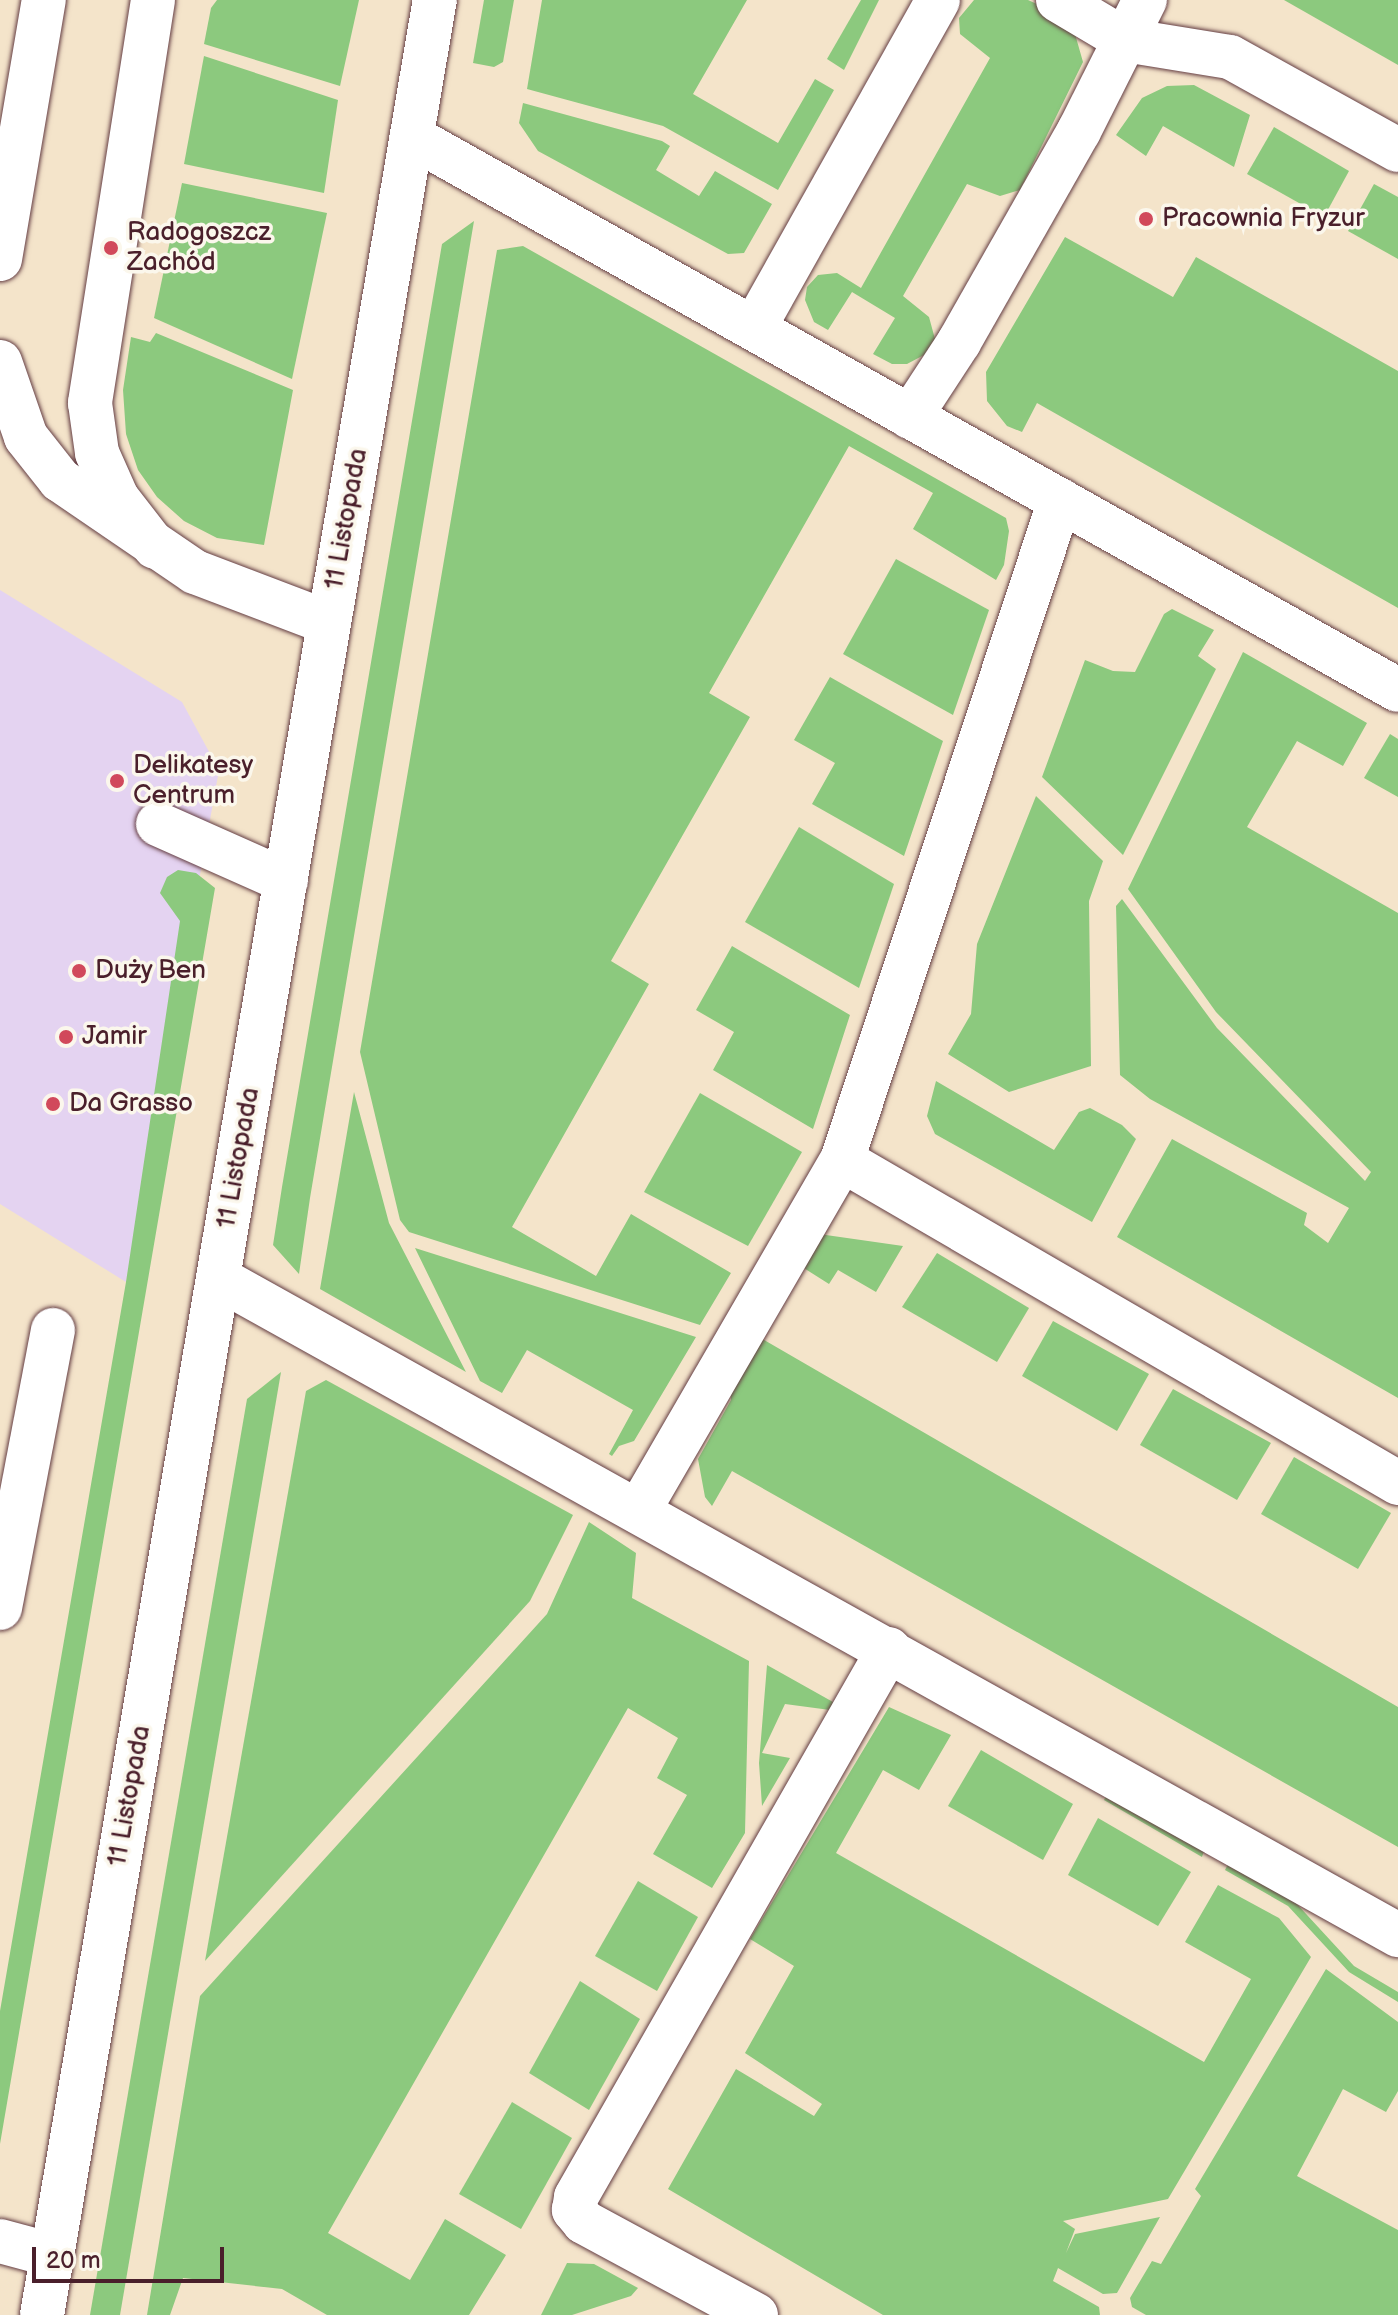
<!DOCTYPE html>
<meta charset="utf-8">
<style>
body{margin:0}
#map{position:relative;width:1398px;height:2315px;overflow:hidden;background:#f4e4ca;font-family:"Balsamiq Sans",sans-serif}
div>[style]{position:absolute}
.built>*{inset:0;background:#e4d3f1}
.green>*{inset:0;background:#8cc97e}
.roads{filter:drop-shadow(0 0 2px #643d43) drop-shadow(0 0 2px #643d43)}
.minor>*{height:44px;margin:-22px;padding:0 22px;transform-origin:22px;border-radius:22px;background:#fff}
.dots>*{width:22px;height:22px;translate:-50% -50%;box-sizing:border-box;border:4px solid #fbf7ec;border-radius:50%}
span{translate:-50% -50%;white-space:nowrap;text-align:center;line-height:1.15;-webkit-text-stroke:7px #fbf7ec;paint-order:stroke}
.poi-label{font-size:26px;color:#4a1f2b}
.left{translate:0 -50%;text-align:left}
.street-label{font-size:26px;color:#4a1f2b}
.scale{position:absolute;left:32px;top:2247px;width:192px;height:36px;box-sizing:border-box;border:4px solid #4a1f2b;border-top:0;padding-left:10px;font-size:24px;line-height:28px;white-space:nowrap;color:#4a1f2b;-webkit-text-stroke:6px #fbf7ec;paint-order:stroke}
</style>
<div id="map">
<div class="built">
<i style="clip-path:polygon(0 590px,182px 702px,219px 770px,126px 1282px,0 1204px)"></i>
</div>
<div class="green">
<i style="clip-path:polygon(217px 0,359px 0,340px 86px,204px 44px,211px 8px)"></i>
<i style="clip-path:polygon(484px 0,514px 0,503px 62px,494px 67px,473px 63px)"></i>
<i style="clip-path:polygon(542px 0,747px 0,693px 94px,778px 143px,815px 79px,834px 90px,778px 190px,663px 126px,527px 89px)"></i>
<i style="clip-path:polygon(861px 0,879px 0,844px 70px,827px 59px)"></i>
<i style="clip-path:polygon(974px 0,1028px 0,1039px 5px,1075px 34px,1083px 62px,1020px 190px,1000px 196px,967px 184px,903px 296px,929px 317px,935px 339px,924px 355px,907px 364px,892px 364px,873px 354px,895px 318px,852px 292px,828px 330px,814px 322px,805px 300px,807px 287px,818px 275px,837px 273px,861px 288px,990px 58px,960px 34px,959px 18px)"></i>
<i style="clip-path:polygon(1284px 0,1398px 0,1398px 65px)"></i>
<i style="clip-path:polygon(204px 56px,338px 100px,324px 193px,184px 164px)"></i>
<i style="clip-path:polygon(1194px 85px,1250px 115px,1234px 167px,1163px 126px,1146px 156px,1116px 135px,1142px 98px,1167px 86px)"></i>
<i style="clip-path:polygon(523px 103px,662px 141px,670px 146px,656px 170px,699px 196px,715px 171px,772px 204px,744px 253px,728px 254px,538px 151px,519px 123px)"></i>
<i style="clip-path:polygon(1274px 127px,1349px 171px,1324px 217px,1247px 174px)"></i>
<i style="clip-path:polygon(182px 183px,327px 213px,292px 379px,154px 318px)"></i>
<i style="clip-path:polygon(1374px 184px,1398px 197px,1398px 259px,1348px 231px)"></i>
<i style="clip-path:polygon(474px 221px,310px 1198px,299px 1274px,273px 1245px,282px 1187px,442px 244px)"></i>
<i style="clip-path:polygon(1065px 237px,1173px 297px,1196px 257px,1398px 371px,1398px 608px,1037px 403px,1022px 432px,1007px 426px,987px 401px,986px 372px)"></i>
<i style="clip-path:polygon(523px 246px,1006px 518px,1009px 531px,1004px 565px,996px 580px,913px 529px,933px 493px,849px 446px,709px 693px,750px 717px,611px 961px,649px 984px,512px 1227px,596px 1276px,631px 1214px,731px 1273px,700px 1325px,409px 1232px,400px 1220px,360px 1052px,497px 250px)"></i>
<i style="clip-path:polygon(156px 333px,293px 390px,264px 545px,217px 538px,184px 521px,157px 497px,138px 470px,126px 434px,123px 390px,131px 337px,150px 342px)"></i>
<i style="clip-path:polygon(896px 559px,989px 610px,953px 715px,843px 654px)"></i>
<i style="clip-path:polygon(1172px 609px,1214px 630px,1198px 656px,1216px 669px,1123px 855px,1042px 777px,1085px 660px,1113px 671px,1135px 672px,1164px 614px)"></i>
<i style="clip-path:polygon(1243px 652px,1367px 723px,1343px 766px,1297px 741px,1247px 827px,1398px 913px,1398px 1398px,1117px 1237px,1172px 1139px,1307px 1213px,1304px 1225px,1328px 1243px,1349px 1208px,1150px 1099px,1120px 1075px,1116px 906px,1122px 899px,1217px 1028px,1365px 1181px,1371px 1172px,1216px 1012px,1128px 889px)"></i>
<i style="clip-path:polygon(830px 677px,943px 741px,904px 856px,812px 804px,835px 763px,794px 740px)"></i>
<i style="clip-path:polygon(1390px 734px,1398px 739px,1398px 797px,1364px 778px)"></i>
<i style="clip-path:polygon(1036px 796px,1103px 861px,1089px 901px,1091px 1066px,1009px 1092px,948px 1054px,971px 1014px,977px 944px)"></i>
<i style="clip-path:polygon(799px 827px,894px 884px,859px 988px,745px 922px)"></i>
<i style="clip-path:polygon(178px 870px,196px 873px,215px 888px,0 2144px,0 2011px,126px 1282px,180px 921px,160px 893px,167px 877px)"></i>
<i style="clip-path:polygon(732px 946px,850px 1015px,813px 1129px,713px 1070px,734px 1032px,696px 1010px)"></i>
<i style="clip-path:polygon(936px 1081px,1054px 1150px,1079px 1112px,1090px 1108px,1122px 1125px,1136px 1139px,1092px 1222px,935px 1134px,927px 1116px)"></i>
<i style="clip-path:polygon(354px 1092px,389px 1223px,466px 1372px,320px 1289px)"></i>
<i style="clip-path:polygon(700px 1093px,802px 1152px,748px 1246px,644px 1192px)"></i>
<i style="clip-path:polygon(819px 1234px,903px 1246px,876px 1292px,838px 1270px,829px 1284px,799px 1265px)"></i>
<i style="clip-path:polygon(415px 1248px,696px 1337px,634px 1441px,619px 1446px,612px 1456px,609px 1454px,633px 1410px,527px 1350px,502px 1393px,480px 1381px)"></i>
<i style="clip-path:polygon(937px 1253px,1029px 1308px,997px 1362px,902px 1307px)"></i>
<i style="clip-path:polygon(1053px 1321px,1149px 1374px,1117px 1431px,1022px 1376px)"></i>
<i style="clip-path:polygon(759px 1337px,1398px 1707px,1398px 1847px,732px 1471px,712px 1506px,705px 1497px,698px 1459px,731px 1400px,730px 1384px)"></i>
<i style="clip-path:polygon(281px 1372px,120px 2315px,90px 2315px,247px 1399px)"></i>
<i style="clip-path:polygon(326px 1380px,573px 1515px,530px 1601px,205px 1961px,306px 1391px)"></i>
<i style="clip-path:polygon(1173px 1389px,1271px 1443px,1237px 1500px,1140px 1445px)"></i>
<i style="clip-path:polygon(1294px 1457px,1391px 1513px,1358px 1569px,1261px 1514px)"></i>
<i style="clip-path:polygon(589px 1522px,636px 1553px,632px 1598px,749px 1661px,745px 1833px,712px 1888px,653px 1854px,687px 1795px,657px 1778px,678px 1738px,628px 1708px,328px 2233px,410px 2280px,445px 2219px,506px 2255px,469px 2315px,327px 2315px,282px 2289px,183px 2278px,170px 2315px,147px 2315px,200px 1996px,547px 1614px)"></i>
<i style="clip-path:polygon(767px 1665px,833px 1702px,830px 1710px,785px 1704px,762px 1753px,790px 1758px,762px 1806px,759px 1763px)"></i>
<i style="clip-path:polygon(889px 1707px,951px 1735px,919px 1790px,883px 1770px,836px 1853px,1204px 2062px,1251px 1979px,1185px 1942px,1218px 1885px,1279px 1918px,1311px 1957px,1168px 2199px,1063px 2221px,1075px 2229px,1066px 2253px,1075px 2234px,1160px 2217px,1117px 2293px,1103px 2294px,1058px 2268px,1053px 2281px,1099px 2307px,1100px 2315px,883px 2315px,668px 2189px,736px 2069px,814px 2116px,822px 2104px,745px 2053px,794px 1966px,750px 1939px)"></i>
<i style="clip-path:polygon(981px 1750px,1073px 1804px,1043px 1860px,948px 1806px)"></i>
<i style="clip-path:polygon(1107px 1794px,1204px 1851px,1202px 1857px,1104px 1800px)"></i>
<i style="clip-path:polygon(1098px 1818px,1191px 1872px,1158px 1926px,1068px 1875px)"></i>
<i style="clip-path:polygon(1228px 1864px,1296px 1903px,1354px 1966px,1398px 1992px,1398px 2002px,1349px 1972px,1288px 1906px,1225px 1870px)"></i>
<i style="clip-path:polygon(638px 1881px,698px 1917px,657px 1991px,595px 1956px)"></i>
<i style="clip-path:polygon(1326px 1969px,1398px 2022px,1398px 2091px,1386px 2112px,1343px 2089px,1297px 2176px,1398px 2230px,1398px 2315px,1146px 2315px,1132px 2307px,1130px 2298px,1152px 2261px,1161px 2264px,1201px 2196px,1195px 2189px)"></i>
<i style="clip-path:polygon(580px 1981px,640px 2019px,589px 2110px,529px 2073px)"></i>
<i style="clip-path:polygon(512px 2102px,572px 2138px,521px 2229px,459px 2194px)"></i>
<i style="clip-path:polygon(567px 2263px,594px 2264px,638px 2288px,631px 2296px,572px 2315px,541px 2315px)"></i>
</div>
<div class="roads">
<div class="minor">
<i style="left:153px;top:0;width:408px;rotate:98.9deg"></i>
<i style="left:90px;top:403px;width:50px;rotate:82deg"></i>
<i style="left:97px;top:453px;width:49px;rotate:66deg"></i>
<i style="left:117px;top:498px;width:62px;rotate:52.2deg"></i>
<i style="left:1058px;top:0;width:78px;rotate:30.8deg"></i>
<i style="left:1125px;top:40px;width:106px;rotate:9.2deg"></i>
<i style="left:1230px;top:57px;width:192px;rotate:29deg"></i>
<i style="left:412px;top:137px;width:1130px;rotate:29.29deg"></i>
<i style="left:0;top:259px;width:263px;rotate:-80.4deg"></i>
<i style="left:754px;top:328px;width:376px;rotate:-60.7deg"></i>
<i style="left:0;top:362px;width:79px;rotate:70.9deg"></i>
<i style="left:26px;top:437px;width:55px;rotate:51.7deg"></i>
<i style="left:60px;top:480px;width:163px;rotate:34.3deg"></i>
<i style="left:195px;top:572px;width:143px;rotate:20.8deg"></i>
<i style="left:910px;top:417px;width:90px;rotate:-56.8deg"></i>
<i style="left:959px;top:342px;width:243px;rotate:-60.4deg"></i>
<i style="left:1079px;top:131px;width:147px;rotate:-63.3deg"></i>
<i style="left:158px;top:824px;width:140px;rotate:24deg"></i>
<i style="left:842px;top:1160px;width:643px;rotate:30.15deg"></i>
<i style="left:218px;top:1278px;width:1351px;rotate:29.11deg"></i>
<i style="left:639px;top:1510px;width:405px;rotate:-59.9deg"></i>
<i style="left:842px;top:1160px;width:695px;rotate:-71.72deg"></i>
<i style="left:0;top:1608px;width:283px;rotate:-79.2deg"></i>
<i style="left:0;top:2241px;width:54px;rotate:15.1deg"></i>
<i style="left:42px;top:2315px;width:2348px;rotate:-80.37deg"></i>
<i style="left:756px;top:2315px;width:196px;rotate:-151.6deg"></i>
<i style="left:584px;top:2222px;width:16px;rotate:-130deg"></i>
<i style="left:574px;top:2210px;width:13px;rotate:-81deg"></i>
<i style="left:576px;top:2197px;width:631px;rotate:-60.27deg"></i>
</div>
</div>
<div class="dots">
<i style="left:1146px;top:219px;background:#d1495b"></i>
<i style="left:111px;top:248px;background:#d1495b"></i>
<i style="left:117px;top:781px;background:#d1495b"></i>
<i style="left:79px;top:971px;background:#d1495b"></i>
<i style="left:66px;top:1037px;background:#d1495b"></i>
<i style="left:53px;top:1104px;background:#d1495b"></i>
</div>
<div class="poi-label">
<span class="left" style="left:1162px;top:219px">Pracownia Fryzur</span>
<span class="left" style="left:127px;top:248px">Radogoszcz<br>Zachód</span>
<span class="left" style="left:133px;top:781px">Delikatesy<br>Centrum</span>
<span class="left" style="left:95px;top:971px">Duży Ben</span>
<span class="left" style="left:82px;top:1037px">Jamir</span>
<span class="left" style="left:69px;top:1104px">Da Grasso</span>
</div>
<div class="street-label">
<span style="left:347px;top:519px;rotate:-80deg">11 Listopada</span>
<span style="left:239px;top:1158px;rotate:-80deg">11 Listopada</span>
<span style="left:130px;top:1796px;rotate:-80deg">11 Listopada</span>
</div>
<div class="scale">20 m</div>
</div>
